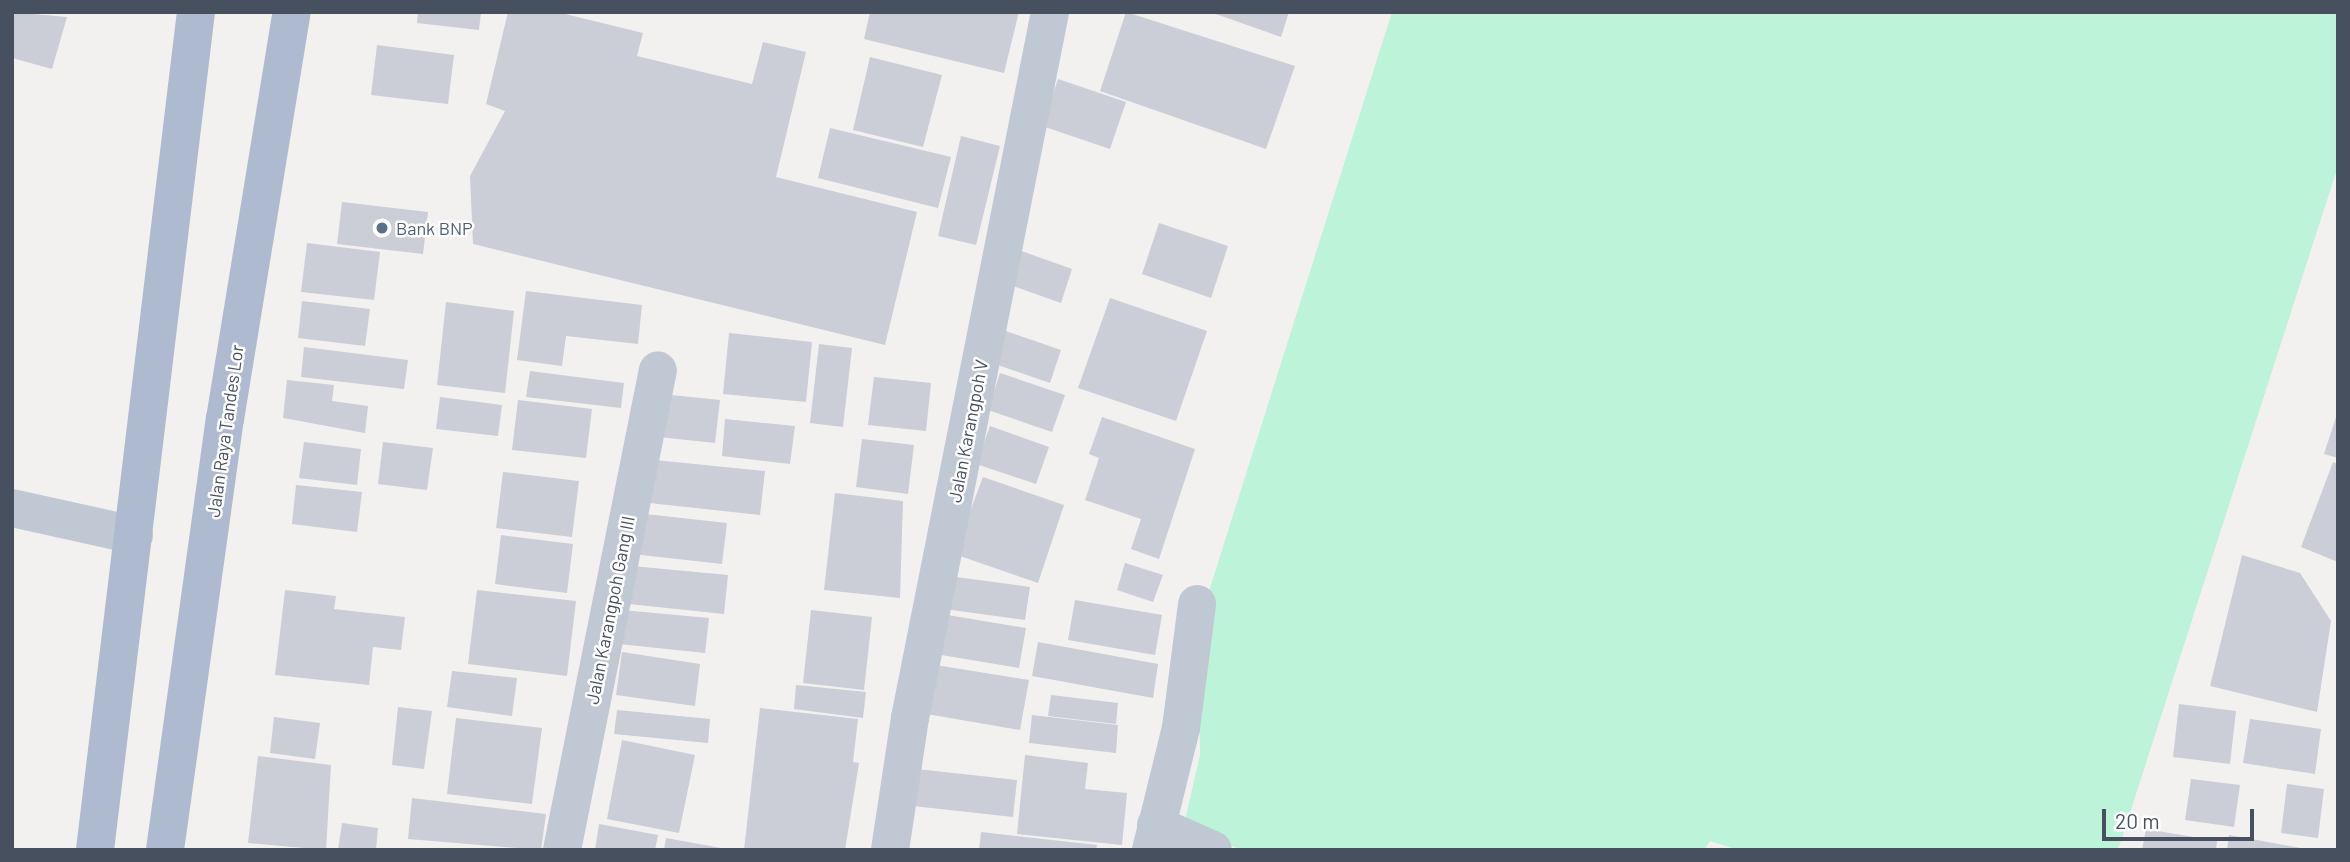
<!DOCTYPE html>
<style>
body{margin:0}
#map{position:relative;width:2350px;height:862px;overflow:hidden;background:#f3f0f0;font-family:Barlow,sans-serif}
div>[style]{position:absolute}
.green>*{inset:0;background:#bcf3d9}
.building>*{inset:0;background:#cbced6}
.minor>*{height:38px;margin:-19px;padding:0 19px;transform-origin:19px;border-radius:19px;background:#c0c8d3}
.major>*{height:38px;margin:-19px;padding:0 19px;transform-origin:19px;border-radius:19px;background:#aebad0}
.dots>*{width:19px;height:19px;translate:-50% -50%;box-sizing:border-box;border:4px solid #fff;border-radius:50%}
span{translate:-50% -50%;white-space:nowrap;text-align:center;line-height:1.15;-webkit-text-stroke:5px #fff;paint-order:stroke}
.service-label{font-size:18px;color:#4e5e75}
.left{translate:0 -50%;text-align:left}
.street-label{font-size:18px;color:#46505f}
.frame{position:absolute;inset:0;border:14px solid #46505f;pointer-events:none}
.scale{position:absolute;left:2102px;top:809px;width:152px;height:32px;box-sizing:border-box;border:4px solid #46505f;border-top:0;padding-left:9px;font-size:21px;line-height:24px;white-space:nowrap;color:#46505f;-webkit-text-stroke:5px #fff;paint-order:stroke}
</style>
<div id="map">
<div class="green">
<i style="clip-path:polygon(1392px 12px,2338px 12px,2338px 166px,2118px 850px,1739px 850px,1710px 841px,1704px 850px,1243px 850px,1183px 829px,1200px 755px,1198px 626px)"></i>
</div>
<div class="building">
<i style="clip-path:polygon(12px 12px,67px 17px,52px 69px,12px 58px)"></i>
<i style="clip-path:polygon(418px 12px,481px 12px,479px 30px,417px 23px)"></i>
<i style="clip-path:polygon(508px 12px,557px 12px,643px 33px,637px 56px,752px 84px,763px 42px,806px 52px,776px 177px,917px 212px,885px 345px,473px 244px,470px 176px,505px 111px,486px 104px)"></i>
<i style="clip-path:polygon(870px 12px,1019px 12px,1004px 73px,864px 39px)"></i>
<i style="clip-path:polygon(1126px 12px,1295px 66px,1266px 149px,1100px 91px)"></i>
<i style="clip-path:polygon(1210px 12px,1289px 12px,1281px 37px)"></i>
<i style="clip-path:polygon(377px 45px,454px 55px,448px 104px,371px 95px)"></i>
<i style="clip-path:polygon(870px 57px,942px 75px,923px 147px,853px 130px)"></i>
<i style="clip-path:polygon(1058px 79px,1126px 102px,1110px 149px,1042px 126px)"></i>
<i style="clip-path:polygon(830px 128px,951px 157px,938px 208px,818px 178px)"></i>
<i style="clip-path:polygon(961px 136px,1000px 146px,976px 245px,938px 236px)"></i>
<i style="clip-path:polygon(342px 202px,428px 212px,423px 254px,337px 244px)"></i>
<i style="clip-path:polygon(1159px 223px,1228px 246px,1211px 298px,1142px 274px)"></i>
<i style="clip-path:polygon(307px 243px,380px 252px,374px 300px,301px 292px)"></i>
<i style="clip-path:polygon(1013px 248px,1072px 269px,1061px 303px,1002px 282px)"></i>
<i style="clip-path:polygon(526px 291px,642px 305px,638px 344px,566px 336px,562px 366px,517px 360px)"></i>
<i style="clip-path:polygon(1110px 298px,1207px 331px,1176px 421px,1078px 388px)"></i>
<i style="clip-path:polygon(302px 301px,370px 309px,365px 346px,298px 338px)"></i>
<i style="clip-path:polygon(446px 302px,514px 311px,505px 393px,437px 385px)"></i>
<i style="clip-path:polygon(1000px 329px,1061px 350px,1050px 383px,989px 362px)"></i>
<i style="clip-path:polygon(729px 333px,812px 342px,806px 402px,723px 394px)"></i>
<i style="clip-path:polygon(819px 344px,852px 348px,843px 427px,810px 423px)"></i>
<i style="clip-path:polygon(304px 347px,408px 360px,404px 389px,301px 377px)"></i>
<i style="clip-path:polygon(530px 371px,624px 383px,621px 408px,526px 397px)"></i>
<i style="clip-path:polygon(1000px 373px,1065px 395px,1052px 432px,988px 410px)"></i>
<i style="clip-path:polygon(874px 377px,931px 383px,926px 431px,868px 425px)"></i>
<i style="clip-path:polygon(287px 380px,334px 385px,332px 401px,368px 406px,365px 433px,283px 418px)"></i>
<i style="clip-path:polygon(662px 394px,720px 400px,715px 443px,658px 437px)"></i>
<i style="clip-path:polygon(440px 397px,502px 405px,498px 436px,436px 429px)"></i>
<i style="clip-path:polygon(518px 400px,592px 409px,586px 458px,512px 450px)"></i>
<i style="clip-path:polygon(2338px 411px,2338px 458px,2324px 454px)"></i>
<i style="clip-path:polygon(1102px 417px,1195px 449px,1159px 559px,1131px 549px,1141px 519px,1085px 500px,1099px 458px,1089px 454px)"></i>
<i style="clip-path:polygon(725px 419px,795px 426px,790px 464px,722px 456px)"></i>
<i style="clip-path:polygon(990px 426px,1049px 447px,1036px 484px,976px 464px)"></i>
<i style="clip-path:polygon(862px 439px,914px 445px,908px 494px,856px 487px)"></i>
<i style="clip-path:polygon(304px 442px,361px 449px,357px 485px,299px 478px)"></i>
<i style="clip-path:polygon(383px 442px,433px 448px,427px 490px,378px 484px)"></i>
<i style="clip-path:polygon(645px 459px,765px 471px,760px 515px,640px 502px)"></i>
<i style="clip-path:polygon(2333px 462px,2338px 464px,2338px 562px,2301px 547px)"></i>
<i style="clip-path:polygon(503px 472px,579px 481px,572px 537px,496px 528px)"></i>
<i style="clip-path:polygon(983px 477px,1064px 505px,1038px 583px,954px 554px)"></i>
<i style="clip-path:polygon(296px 485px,362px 492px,357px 532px,292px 524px)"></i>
<i style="clip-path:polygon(835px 493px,903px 501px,900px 598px,824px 590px)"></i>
<i style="clip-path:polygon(636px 513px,727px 523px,722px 564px,632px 554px)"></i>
<i style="clip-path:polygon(501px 535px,573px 544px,567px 593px,495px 584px)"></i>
<i style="clip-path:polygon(2242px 555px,2300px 573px,2331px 621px,2317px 712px,2210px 686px)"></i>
<i style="clip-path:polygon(1125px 563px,1163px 575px,1153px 602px,1117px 590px)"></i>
<i style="clip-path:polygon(632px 566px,728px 575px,724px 614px,629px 604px)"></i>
<i style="clip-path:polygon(949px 576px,1030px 587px,1025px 620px,944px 609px)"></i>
<i style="clip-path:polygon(285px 590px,336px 596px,334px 609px,405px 617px,401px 650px,373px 647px,369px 685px,275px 675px)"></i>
<i style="clip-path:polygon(477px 590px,576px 601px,567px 676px,468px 664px)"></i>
<i style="clip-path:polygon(1075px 600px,1162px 615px,1155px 655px,1068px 640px)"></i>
<i style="clip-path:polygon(622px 610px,709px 618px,705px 653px,619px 644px)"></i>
<i style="clip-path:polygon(811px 610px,872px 617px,864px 690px,803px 683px)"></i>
<i style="clip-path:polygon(948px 615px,1026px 628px,1019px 668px,941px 655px)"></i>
<i style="clip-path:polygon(1038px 642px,1158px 664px,1153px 698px,1032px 676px)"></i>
<i style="clip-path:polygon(622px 652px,700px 664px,695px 706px,616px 695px)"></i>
<i style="clip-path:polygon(929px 664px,1029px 680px,1020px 730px,921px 713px)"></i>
<i style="clip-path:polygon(452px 671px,517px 678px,512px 716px,447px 707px)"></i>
<i style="clip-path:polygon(796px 685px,866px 692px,863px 718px,794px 709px)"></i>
<i style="clip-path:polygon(1051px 695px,1118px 703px,1116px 724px,1048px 716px)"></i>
<i style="clip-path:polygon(2179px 704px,2236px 711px,2230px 764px,2173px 757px)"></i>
<i style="clip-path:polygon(398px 707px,432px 711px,424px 769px,392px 765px)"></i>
<i style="clip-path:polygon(760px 708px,858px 719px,853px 762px,859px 763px,845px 850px,744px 850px)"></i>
<i style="clip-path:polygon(617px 710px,710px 719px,708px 743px,614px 734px)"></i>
<i style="clip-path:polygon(1032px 715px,1118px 725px,1116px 753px,1029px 743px)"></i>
<i style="clip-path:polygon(274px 717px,320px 723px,315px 759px,270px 753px)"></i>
<i style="clip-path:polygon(456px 718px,542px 728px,532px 804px,447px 794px)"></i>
<i style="clip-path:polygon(2250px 719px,2321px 729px,2315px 774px,2243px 763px)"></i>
<i style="clip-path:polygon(622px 740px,695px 755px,679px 833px,607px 819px)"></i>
<i style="clip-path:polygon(1025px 755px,1088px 763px,1085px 789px,1127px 793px,1122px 845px,1017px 834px)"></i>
<i style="clip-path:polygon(258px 756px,331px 765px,326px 850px,248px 843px)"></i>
<i style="clip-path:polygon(917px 769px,1017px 780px,1013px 817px,913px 806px)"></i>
<i style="clip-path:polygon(2191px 779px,2240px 785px,2234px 827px,2185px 820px)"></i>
<i style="clip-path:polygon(2287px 784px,2324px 789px,2318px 838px,2281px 833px)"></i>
<i style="clip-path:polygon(412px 798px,546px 814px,541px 850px,408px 839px)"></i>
<i style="clip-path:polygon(342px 823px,378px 828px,376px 850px,338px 850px)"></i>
<i style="clip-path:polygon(599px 824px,658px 835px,655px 850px,595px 850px)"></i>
<i style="clip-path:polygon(2146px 829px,2217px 841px,2216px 850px,2142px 850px)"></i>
<i style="clip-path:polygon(981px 832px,1097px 845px,1096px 850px,979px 850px)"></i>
<i style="clip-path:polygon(2229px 835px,2301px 848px,2301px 850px,2227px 850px)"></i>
<i style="clip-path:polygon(666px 838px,721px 848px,720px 850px,664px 850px)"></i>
</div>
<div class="minor">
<i style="left:12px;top:508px;width:125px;rotate:12.5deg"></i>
<i style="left:1156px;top:825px;width:62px;rotate:23.7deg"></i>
<i style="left:562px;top:850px;width:489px;rotate:-78.7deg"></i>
<i style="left:890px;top:850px;width:134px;rotate:-81.4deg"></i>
<i style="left:910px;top:718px;width:720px;rotate:-78.78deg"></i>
<i style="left:1151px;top:850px;width:126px;rotate:-76.2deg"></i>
<i style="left:1181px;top:728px;width:125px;rotate:-82.6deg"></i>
</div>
<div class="major">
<i style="left:95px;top:850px;width:844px;rotate:-83.13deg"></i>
<i style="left:165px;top:850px;width:435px;rotate:-82.1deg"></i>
<i style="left:225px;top:419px;width:412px;rotate:-80.7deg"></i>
</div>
<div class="dots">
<i style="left:382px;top:228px;background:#5c6f8a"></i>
</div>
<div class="service-label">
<span class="left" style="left:396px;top:228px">Bank BNP</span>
</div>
<div class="street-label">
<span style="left:225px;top:431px;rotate:-82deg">Jalan Raya Tandes Lor</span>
<span style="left:968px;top:431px;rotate:-79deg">Jalan Karangpoh V</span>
<span style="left:610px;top:610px;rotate:-79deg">Jalan Karangpoh Gang III</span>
</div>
<div class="frame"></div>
<div class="scale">20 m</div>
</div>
